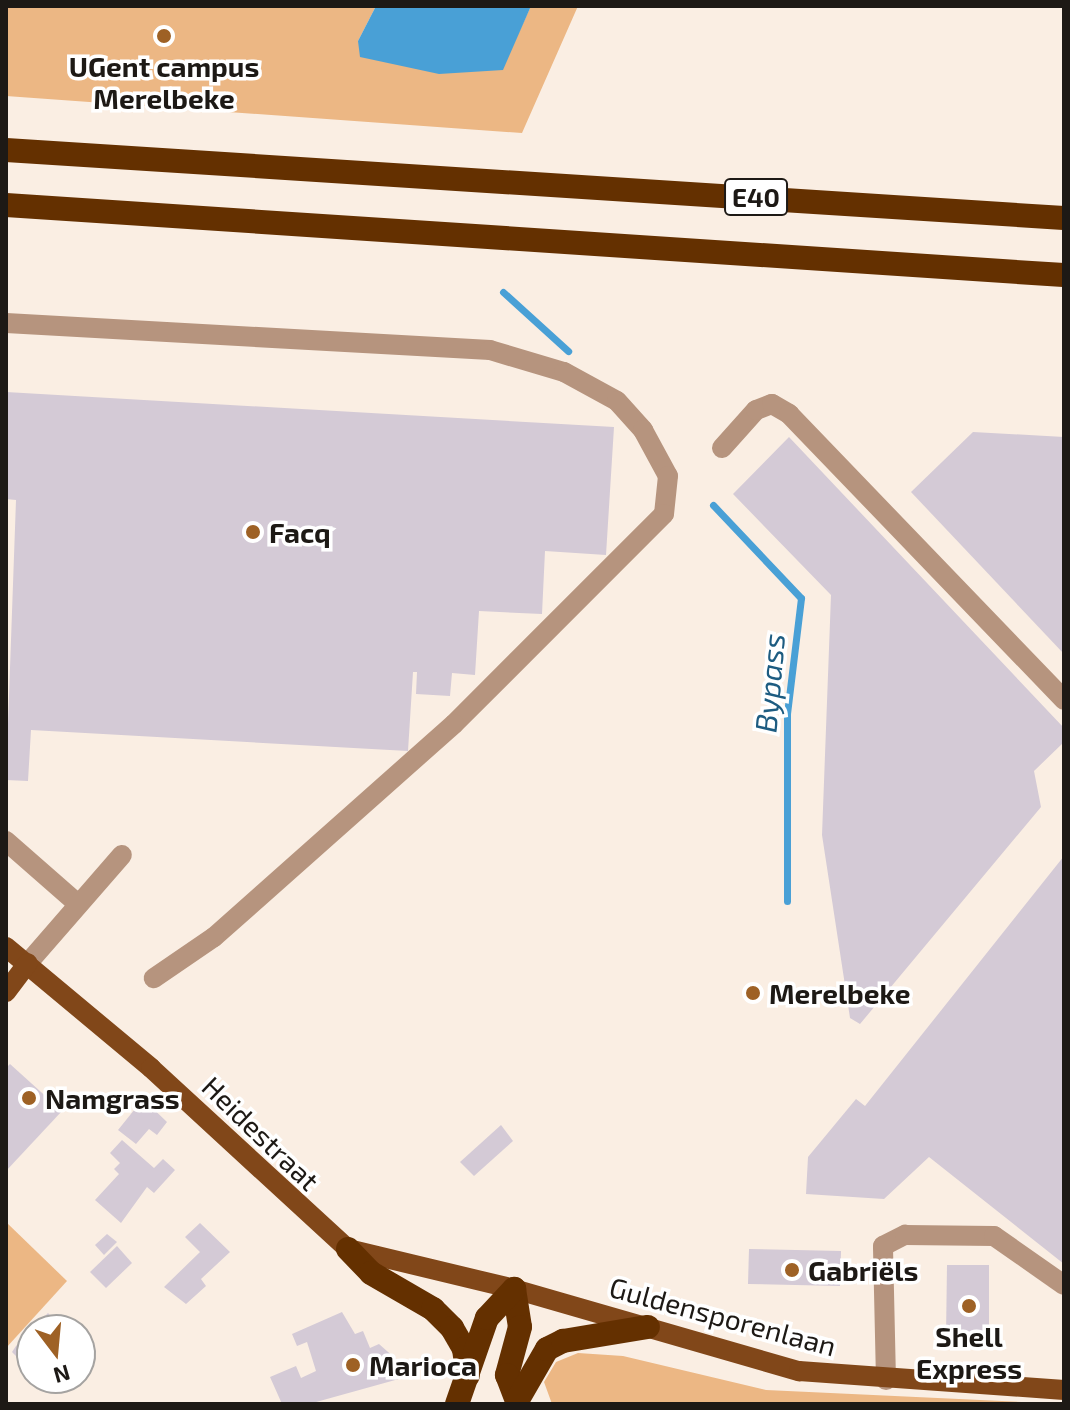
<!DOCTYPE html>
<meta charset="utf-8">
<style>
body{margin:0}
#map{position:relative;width:1070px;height:1410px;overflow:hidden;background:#faeee3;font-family:"Exo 2",sans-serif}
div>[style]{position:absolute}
.green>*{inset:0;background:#ecb784}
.water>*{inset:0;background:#49a0d6}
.stream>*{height:7px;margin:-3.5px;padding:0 3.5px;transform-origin:3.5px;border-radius:3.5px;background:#49a0d6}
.building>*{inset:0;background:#d4cad6}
.minor>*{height:20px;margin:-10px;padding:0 10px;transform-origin:10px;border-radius:10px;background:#b6947e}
.major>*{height:20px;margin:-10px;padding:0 10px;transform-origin:10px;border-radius:10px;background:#814719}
.highway>*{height:24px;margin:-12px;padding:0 12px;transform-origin:12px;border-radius:12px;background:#643000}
.dots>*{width:22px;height:22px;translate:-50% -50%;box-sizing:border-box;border:4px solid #fff;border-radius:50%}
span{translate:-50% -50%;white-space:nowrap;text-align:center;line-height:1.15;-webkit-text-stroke:7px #fff;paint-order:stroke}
.shield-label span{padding:2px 6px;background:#fff;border:2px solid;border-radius:6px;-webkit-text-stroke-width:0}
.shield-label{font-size:26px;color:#1d1915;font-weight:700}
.poi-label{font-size:28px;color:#1d1915;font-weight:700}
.left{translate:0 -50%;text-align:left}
.street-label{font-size:28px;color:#1d1915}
.water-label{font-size:30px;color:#1d5c81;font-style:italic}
.frame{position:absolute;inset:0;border:8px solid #1d1915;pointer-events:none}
.north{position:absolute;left:16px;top:1314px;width:80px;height:80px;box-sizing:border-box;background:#fff;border:2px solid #a5a3a1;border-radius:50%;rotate:164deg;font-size:22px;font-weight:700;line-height:32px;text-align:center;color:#1d1915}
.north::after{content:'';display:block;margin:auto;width:28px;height:36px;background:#9e6125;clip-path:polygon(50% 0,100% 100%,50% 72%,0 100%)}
</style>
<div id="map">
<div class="green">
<i style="clip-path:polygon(6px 6px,376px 6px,358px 41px,502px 69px,531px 6px,578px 6px,522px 133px,6px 96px)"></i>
<i style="clip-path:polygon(6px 1222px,67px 1281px,6px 1348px)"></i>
<i style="clip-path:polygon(578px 1353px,623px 1356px,766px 1390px,1064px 1404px,552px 1404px,544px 1382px,556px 1362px)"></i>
</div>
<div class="water">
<i style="clip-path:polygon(376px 6px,531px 6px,503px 70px,439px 74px,360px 57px,358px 41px)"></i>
</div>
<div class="stream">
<i style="left:503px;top:292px;width:88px;rotate:42.2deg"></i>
<i style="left:713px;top:505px;width:128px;rotate:46.6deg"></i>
<i style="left:801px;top:598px;width:117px;rotate:96.9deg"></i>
<i style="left:787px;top:714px;width:187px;rotate:90deg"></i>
</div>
<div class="building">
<i style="clip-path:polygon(6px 392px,614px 427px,606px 555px,545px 551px,542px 614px,479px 611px,475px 675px,452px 673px,450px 696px,416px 694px,417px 672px,413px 672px,408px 751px,31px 730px,28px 781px,6px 780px,16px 500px,6px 499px)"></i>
<i style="clip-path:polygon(973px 432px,1064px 437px,1064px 654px,911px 492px)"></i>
<i style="clip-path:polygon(789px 437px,1064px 728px,1064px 742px,1034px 771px,1041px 807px,860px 1024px,850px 1018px,822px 835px,831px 595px,733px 494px)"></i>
<i style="clip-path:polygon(1064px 856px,1064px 1264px,929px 1157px,884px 1199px,806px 1194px,808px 1157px,856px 1099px,865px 1106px)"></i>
<i style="clip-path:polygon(10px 1064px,62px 1111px,6px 1171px,6px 1068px)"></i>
<i style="clip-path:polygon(143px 1099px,167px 1122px,157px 1135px,149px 1129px,136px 1144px,118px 1130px)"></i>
<i style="clip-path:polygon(501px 1125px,513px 1141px,474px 1176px,460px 1162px)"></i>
<i style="clip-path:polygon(122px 1140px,154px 1168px,163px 1159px,175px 1170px,154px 1193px,147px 1187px,121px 1223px,95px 1200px,119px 1174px,114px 1169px,120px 1163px,110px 1153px)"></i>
<i style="clip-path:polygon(200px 1223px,230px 1252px,201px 1279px,206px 1286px,186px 1304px,164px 1287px,200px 1252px,185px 1237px)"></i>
<i style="clip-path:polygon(107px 1234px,117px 1242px,104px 1255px,95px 1245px)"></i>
<i style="clip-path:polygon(117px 1246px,132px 1263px,106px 1288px,90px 1272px)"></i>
<i style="clip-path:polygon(749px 1249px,841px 1251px,840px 1286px,748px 1284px)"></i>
<i style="clip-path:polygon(947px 1265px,989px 1265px,989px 1337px,946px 1337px)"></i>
<i style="clip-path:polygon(342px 1312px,355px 1334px,363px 1331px,370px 1348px,379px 1344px,396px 1359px,406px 1377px,309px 1404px,282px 1404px,270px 1377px,296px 1366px,301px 1378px,316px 1371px,307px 1342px,297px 1346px,292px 1334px)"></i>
<i style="clip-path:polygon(48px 1313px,63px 1329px,32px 1330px,32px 1359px,23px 1363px,12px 1352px,16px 1346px)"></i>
</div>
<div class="minor">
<i style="left:6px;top:323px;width:485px;rotate:3.2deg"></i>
<i style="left:490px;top:350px;width:77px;rotate:16.6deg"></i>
<i style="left:564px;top:372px;width:60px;rotate:28.7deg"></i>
<i style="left:617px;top:401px;width:39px;rotate:48deg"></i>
<i style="left:643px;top:430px;width:52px;rotate:61.5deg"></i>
<i style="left:668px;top:476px;width:38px;rotate:96deg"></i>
<i style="left:664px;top:514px;width:297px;rotate:135deg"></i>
<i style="left:454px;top:724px;width:321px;rotate:138.4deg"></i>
<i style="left:214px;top:937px;width:73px;rotate:145.7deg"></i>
<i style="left:722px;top:448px;width:51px;rotate:-48.2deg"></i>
<i style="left:756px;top:410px;width:17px;rotate:-21deg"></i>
<i style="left:772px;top:404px;width:20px;rotate:30deg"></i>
<i style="left:789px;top:414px;width:397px;rotate:46.1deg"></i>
<i style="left:6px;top:841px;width:96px;rotate:41.2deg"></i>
<i style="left:28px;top:963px;width:143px;rotate:-49deg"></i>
<i style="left:886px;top:1380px;width:134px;rotate:-91.3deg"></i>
<i style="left:883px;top:1246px;width:25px;rotate:-27deg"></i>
<i style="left:905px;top:1235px;width:89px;rotate:0.6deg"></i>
<i style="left:994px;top:1236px;width:85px;rotate:35deg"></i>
</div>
<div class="major">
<i style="left:6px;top:947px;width:189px;rotate:39.8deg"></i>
<i style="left:151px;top:1068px;width:268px;rotate:42.6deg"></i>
<i style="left:348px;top:1249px;width:171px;rotate:13.5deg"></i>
<i style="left:514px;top:1289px;width:297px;rotate:16.1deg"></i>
<i style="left:799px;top:1371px;width:266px;rotate:4.1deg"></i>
<i style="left:6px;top:992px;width:36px;rotate:-53deg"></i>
</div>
<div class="highway">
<i style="left:6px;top:150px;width:1060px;rotate:3.68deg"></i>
<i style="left:6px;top:205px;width:1060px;rotate:3.79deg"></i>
<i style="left:348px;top:1249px;width:33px;rotate:46deg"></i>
<i style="left:371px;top:1273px;width:72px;rotate:30.1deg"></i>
<i style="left:433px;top:1309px;width:27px;rotate:45deg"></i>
<i style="left:452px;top:1328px;width:24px;rotate:60deg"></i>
<i style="left:464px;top:1349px;width:27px;rotate:82deg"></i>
<i style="left:514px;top:1289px;width:38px;rotate:81deg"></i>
<i style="left:520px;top:1327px;width:50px;rotate:105.2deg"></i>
<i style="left:507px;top:1375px;width:31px;rotate:69deg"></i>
<i style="left:517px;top:1401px;width:60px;rotate:-60deg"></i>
<i style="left:547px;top:1349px;width:18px;rotate:-27deg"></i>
<i style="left:563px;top:1341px;width:86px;rotate:-9.4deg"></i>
<i style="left:457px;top:1404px;width:91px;rotate:-70.8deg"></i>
<i style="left:487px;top:1318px;width:40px;rotate:-47deg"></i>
</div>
<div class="dots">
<i style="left:164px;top:36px;background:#9e6125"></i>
<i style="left:253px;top:532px;background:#9e6125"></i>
<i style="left:753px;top:993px;background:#9e6125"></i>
<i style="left:29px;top:1098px;background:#9e6125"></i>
<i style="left:792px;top:1270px;background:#9e6125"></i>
<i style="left:969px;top:1306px;background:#9e6125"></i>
<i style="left:353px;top:1365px;background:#9e6125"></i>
</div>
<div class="shield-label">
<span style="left:756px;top:197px">E40</span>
</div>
<div class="poi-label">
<span style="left:164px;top:82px">UGent campus<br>Merelbeke</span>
<span class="left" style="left:269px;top:532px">Facq</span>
<span class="left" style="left:769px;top:993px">Merelbeke</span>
<span class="left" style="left:45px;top:1098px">Namgrass</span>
<span class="left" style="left:808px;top:1270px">Gabriëls</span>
<span style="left:969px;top:1352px">Shell<br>Express</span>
<span class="left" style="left:369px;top:1365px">Marioca</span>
</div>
<div class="street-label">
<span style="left:261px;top:1133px;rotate:44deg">Heidestraat</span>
<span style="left:723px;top:1316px;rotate:15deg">Guldensporenlaan</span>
</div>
<div class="water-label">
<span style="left:769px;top:683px;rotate:-85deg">Bypass</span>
</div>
<div class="frame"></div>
<div class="north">N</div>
</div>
